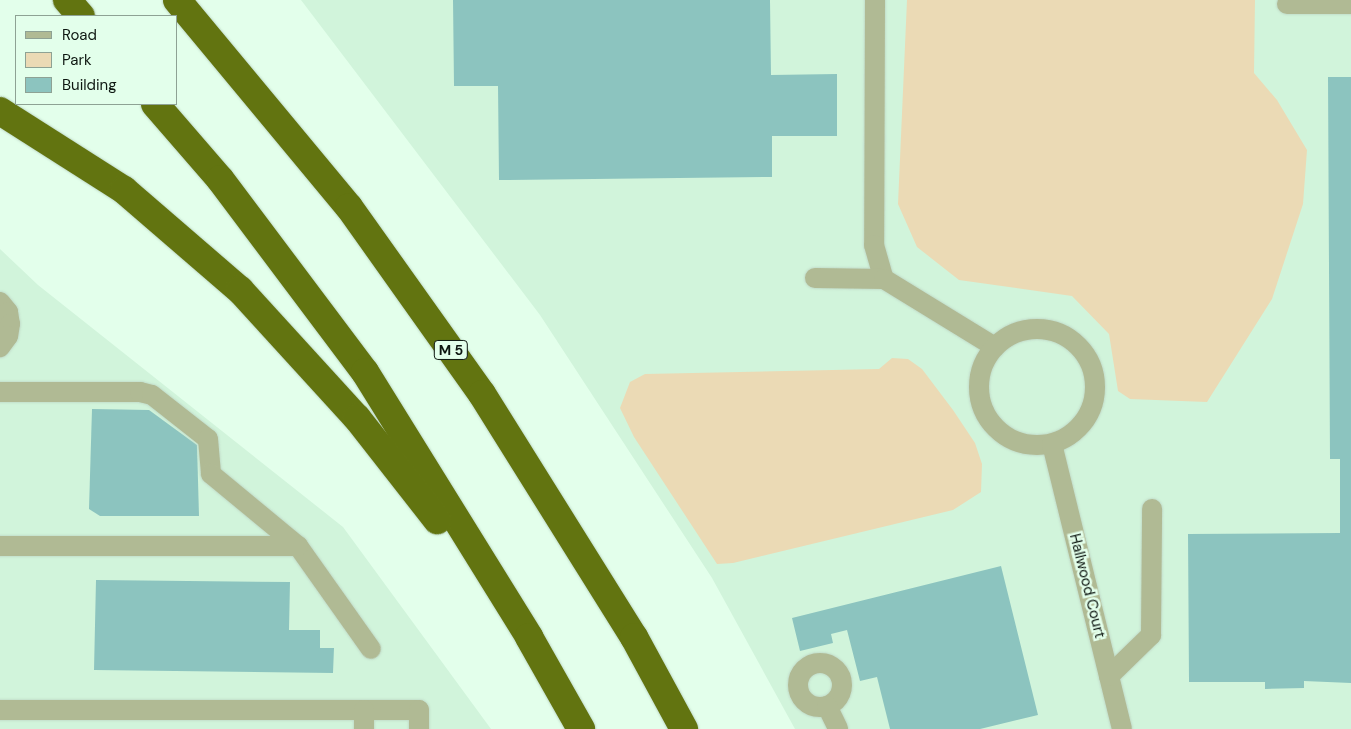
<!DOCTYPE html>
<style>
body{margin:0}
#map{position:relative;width:1351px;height:729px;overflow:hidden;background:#e3ffeb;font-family:"DM Sans",sans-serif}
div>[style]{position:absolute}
.built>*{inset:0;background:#d1f4db}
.green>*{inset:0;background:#ebdab5}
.building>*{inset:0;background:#8cc4bf}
.roads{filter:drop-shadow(0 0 1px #c1dac8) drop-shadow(0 0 1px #c1dac8)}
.minor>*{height:20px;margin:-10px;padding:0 10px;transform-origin:10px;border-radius:10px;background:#b0ba94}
.minor>.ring{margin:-10px;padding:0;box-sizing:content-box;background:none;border:20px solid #b0ba94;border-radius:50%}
.highway>*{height:28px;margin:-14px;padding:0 14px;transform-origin:14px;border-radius:14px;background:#627410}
span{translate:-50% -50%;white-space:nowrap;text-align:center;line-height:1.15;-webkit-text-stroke:5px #e3ffeb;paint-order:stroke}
.shield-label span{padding:1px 4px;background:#e3ffeb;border:1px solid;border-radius:4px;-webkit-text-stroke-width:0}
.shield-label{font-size:14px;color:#0e1711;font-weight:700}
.street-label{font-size:15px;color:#0e1711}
.legend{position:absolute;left:15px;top:15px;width:162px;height:90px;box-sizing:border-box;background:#e3ffeb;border:1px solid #8ea294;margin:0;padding:6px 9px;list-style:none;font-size:15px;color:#0e1711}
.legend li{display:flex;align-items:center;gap:10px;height:25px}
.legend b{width:25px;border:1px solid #8ea294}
</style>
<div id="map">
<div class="built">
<i style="clip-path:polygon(301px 0,1351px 0,1351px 729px,795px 729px,712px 578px,540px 315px)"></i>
<i style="clip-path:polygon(0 249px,38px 285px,343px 527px,491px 729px,0 729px)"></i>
</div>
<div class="green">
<i style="clip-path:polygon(907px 0,1255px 0,1254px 73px,1277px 100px,1307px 150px,1303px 204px,1272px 299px,1207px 402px,1130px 399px,1118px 391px,1109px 334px,1072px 296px,959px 280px,917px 247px,898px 204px)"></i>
<i style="clip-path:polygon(892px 358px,908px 359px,922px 369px,953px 410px,975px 443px,982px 464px,981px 492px,953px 510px,733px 563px,717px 564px,634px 437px,620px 408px,630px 382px,645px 374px,879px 369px)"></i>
</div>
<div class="building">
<i style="clip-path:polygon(453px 0,770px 0,771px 75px,837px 74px,837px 136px,772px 136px,772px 177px,499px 180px,498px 86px,454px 86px)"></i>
<i style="clip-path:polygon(1328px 77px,1351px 77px,1351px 683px,1304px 681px,1304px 688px,1265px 689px,1265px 682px,1189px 682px,1188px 534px,1340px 533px,1340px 459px,1330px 459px)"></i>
<i style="clip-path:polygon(92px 409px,149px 410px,197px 445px,199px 516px,100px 516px,89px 509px)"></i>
<i style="clip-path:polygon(1001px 566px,1038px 715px,980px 729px,890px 729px,877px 677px,860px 681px,847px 630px,831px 634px,833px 643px,800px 651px,792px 618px)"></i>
<i style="clip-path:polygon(96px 580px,290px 582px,289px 630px,320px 630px,320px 648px,334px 648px,333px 673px,94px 670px)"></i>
</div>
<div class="roads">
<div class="minor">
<i style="left:875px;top:0;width:245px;rotate:90.2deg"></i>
<i style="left:874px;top:245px;width:35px;rotate:74deg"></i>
<i style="left:1287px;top:4px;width:64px"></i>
<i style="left:815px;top:278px;width:69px;rotate:0.8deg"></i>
<i style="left:884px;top:279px;width:130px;rotate:31.5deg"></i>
<i style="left:0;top:302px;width:13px;rotate:51deg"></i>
<i style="left:8px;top:312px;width:12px;rotate:81deg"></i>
<i style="left:10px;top:324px;width:12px;rotate:99deg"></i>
<i style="left:8px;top:336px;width:14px;rotate:126deg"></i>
<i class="ring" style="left:979px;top:329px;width:96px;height:96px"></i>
<i style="left:0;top:392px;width:140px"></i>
<i style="left:140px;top:392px;width:12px;rotate:14deg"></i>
<i style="left:152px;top:395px;width:71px;rotate:38.2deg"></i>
<i style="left:208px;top:439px;width:35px;rotate:85deg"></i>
<i style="left:211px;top:474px;width:113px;rotate:39.6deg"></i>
<i style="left:298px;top:546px;width:126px;rotate:54.7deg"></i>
<i style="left:1052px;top:444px;width:293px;rotate:76.2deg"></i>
<i style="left:0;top:546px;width:298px"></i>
<i class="ring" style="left:798px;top:663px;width:24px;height:24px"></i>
<i style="left:1109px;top:676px;width:59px;rotate:-44.3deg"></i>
<i style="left:1151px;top:635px;width:126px;rotate:-89.5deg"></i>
<i style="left:827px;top:706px;width:25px;rotate:64deg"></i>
<i style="left:0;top:710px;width:419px"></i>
<i style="left:419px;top:710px;width:19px;rotate:90deg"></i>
<i style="left:364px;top:729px;width:19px;rotate:-90deg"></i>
</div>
<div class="highway">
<i style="left:67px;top:0;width:21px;rotate:49deg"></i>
<i style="left:177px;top:0;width:269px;rotate:50.3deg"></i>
<i style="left:349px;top:207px;width:229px;rotate:54.6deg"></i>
<i style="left:482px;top:394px;width:287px;rotate:58deg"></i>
<i style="left:634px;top:637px;width:105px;rotate:61.5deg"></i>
<i style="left:155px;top:104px;width:99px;rotate:49.1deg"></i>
<i style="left:220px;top:179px;width:241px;rotate:53.1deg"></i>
<i style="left:365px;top:372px;width:312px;rotate:58.2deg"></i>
<i style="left:529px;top:637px;width:106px;rotate:60.5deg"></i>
<i style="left:0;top:111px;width:147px;rotate:32.5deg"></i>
<i style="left:124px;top:190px;width:153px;rotate:40.8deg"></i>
<i style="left:240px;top:290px;width:173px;rotate:47.6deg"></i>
<i style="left:357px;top:418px;width:130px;rotate:51.9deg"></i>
</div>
</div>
<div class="shield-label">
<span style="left:451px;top:350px">M 5</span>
</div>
<div class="street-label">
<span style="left:1087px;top:586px;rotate:76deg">Hallwood Court</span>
</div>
<ul class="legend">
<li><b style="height:6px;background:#b0ba94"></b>Road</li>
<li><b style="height:14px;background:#ebdab5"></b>Park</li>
<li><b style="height:14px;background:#8cc4bf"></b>Building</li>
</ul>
</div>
